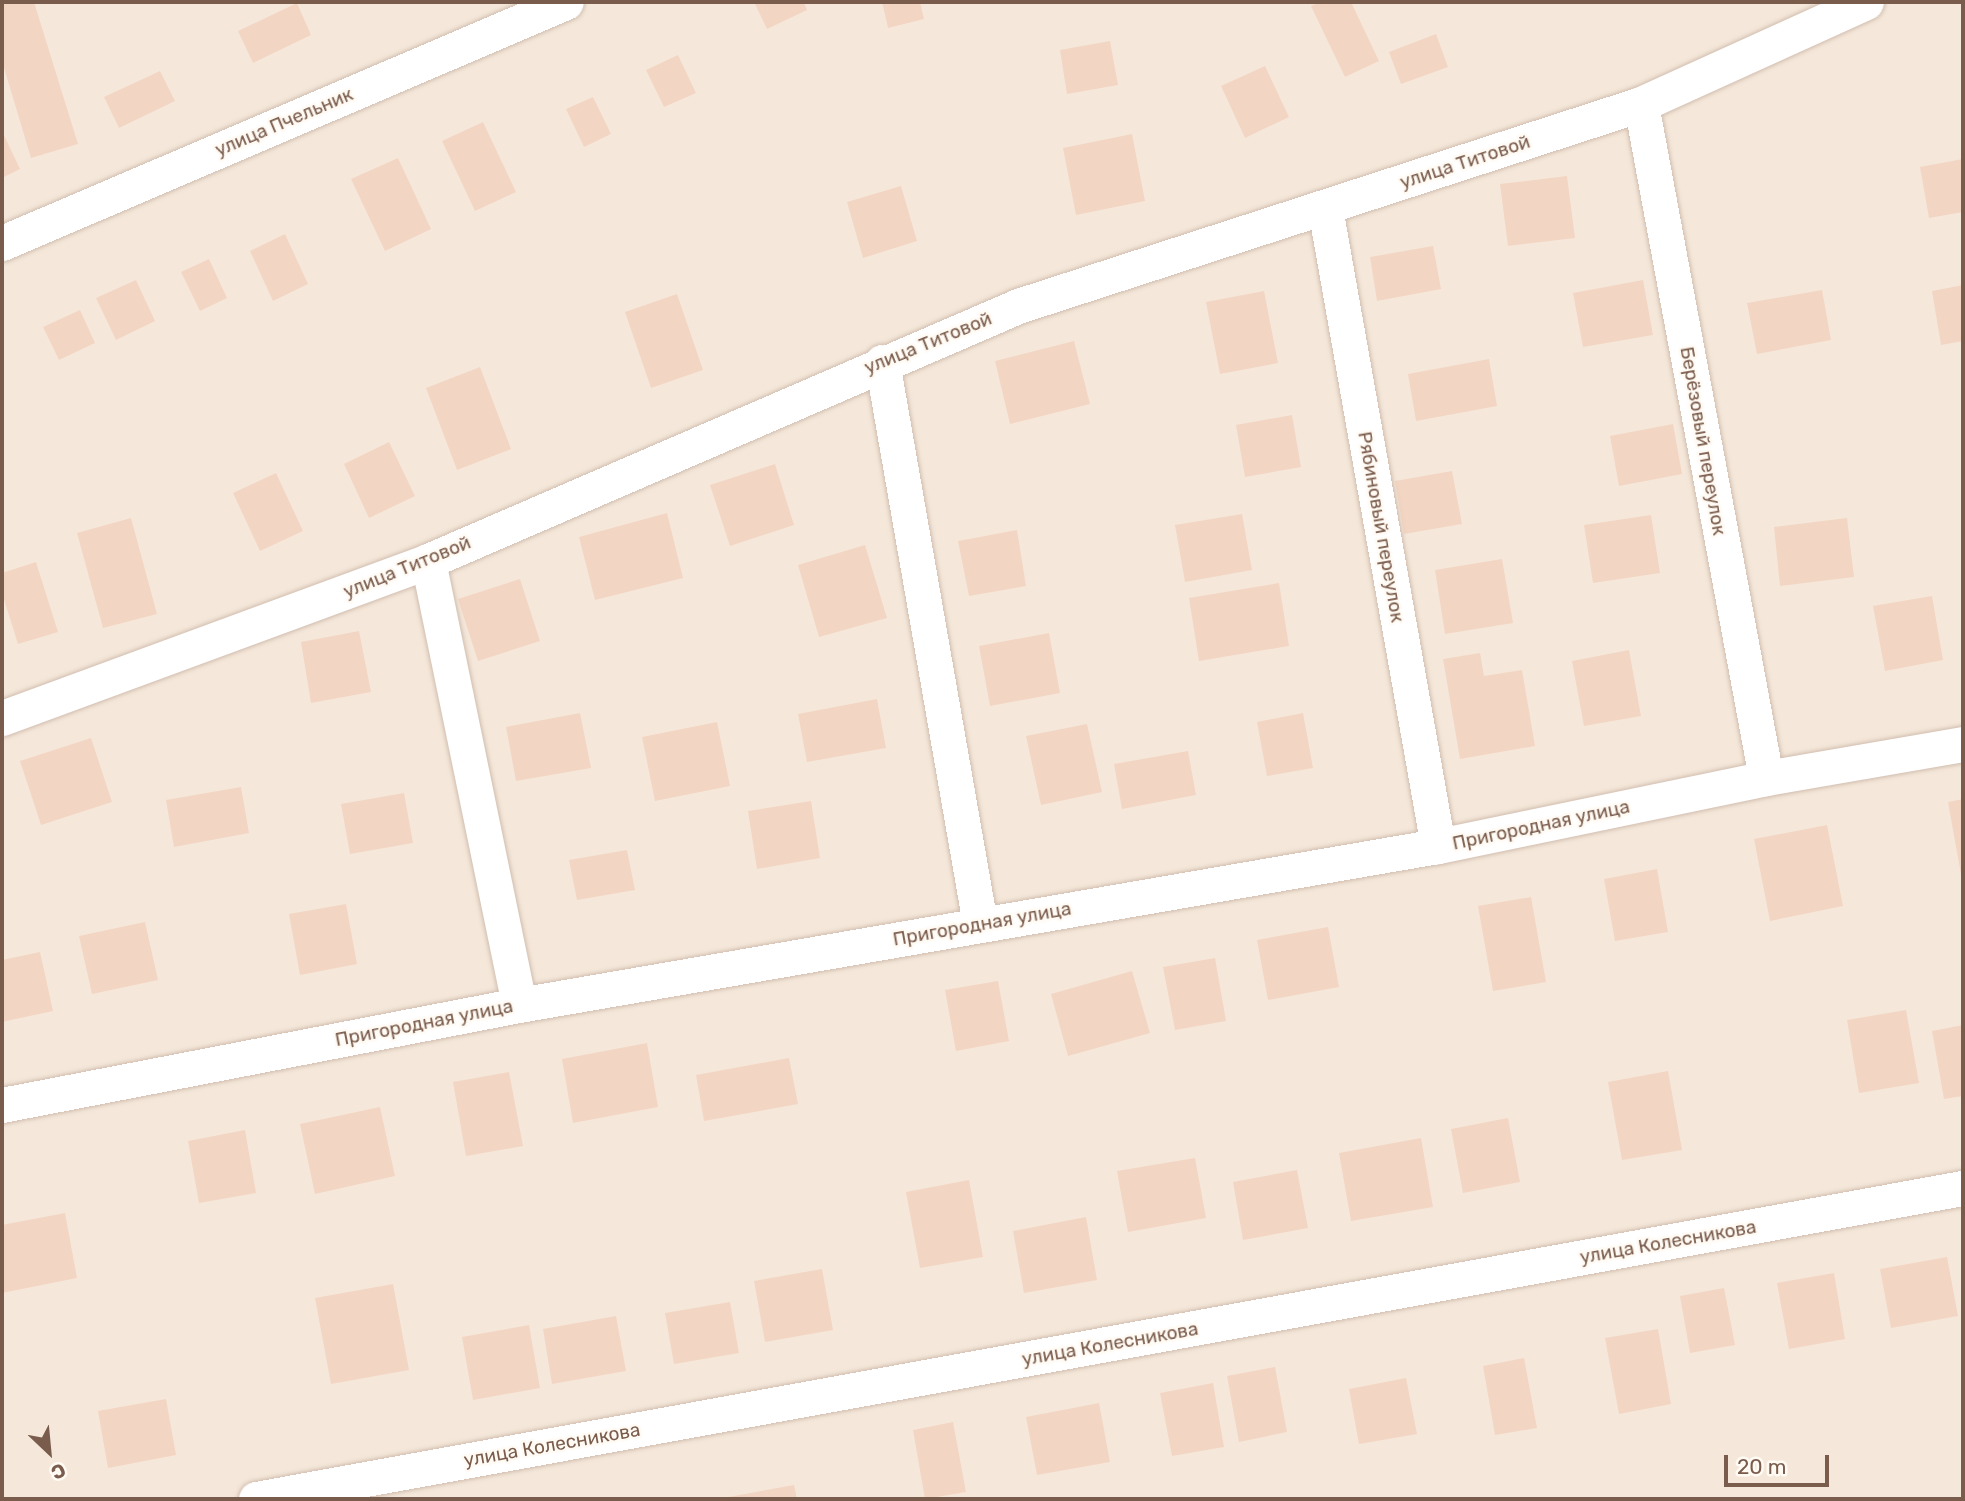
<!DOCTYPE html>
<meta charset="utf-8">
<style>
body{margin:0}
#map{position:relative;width:1965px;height:1501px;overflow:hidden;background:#fdf6ec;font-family:Rubik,sans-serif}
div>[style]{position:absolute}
.residential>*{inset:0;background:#f5e8da}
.building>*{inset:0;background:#f3d5c3}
.roads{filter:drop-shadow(0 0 2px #d1beb0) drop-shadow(0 0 2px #d1beb0)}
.street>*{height:35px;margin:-17.5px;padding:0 17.5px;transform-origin:17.5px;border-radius:17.5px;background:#fff}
span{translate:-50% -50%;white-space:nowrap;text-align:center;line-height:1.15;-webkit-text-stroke:5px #fffaf3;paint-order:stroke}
.street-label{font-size:19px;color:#7a5c4d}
.frame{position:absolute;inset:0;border:4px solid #7a5c4d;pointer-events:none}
.north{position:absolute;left:14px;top:1417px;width:70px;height:70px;-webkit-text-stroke:5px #fffaf3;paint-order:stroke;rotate:154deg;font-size:19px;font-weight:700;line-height:28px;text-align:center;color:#7a5c4d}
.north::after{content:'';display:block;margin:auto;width:24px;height:32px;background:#7a5c4d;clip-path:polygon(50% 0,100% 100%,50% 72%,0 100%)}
.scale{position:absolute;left:1724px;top:1455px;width:105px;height:32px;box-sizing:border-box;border:4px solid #7a5c4d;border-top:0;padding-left:9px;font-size:21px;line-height:24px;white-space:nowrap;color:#7a5c4d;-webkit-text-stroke:5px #fffaf3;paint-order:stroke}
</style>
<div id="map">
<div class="residential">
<i style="clip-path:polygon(2px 2px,1963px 2px,1963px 1499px,2px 1499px)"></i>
</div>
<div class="building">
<i style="clip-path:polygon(2px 2px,34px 2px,78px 144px,31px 158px,2px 61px)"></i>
<i style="clip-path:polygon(754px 2px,804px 2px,807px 10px,767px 29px)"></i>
<i style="clip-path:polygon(882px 2px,920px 2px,924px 19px,888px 28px)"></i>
<i style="clip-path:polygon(1320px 2px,1351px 2px,1379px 61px,1345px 77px,1311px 6px)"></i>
<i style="clip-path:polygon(297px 3px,311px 35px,253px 63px,238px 31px)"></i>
<i style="clip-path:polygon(1436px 34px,1448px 67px,1401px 84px,1389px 52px)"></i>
<i style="clip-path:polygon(1110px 41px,1118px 85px,1067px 94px,1060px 50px)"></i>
<i style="clip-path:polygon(678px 55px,696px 93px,664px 107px,646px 70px)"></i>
<i style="clip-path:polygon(1265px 66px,1289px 117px,1245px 138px,1221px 86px)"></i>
<i style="clip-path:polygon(160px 71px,175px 101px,119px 128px,104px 97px)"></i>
<i style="clip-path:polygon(593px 97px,611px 134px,584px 147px,566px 109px)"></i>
<i style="clip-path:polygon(483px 122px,516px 192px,475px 211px,442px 141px)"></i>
<i style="clip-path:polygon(2px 131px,20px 169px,2px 178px)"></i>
<i style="clip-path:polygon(1132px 134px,1145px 201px,1076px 215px,1063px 148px)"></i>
<i style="clip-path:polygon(398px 158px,431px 229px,385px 251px,351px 179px)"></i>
<i style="clip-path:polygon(1963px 159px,1963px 212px,1929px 218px,1920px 167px)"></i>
<i style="clip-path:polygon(1567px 176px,1575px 238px,1508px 246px,1500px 184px)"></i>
<i style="clip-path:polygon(901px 186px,917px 241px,863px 258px,847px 202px)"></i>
<i style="clip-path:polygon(285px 234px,308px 284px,273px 301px,250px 251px)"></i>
<i style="clip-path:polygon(1433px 246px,1441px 289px,1377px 301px,1370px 257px)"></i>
<i style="clip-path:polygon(209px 259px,227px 298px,200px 311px,181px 272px)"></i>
<i style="clip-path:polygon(136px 280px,155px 321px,116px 340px,96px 298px)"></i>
<i style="clip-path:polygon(1643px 280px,1653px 335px,1583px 347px,1573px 293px)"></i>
<i style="clip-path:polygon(1963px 285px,1963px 341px,1941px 345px,1932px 291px)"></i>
<i style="clip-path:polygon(1822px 290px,1831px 340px,1757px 354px,1747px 303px)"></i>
<i style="clip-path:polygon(1264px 291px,1278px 363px,1220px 374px,1206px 302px)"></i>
<i style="clip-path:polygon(677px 294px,703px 370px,651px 388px,625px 312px)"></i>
<i style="clip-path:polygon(80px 310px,95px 343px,59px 360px,43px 327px)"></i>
<i style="clip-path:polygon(1074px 341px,1090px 404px,1010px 424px,995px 361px)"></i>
<i style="clip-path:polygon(1489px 359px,1497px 406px,1416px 421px,1408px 374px)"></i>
<i style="clip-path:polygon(480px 367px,511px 449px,457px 470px,426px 388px)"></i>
<i style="clip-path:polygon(1292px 415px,1301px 467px,1245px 477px,1236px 425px)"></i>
<i style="clip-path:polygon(1673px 424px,1682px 474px,1619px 486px,1610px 436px)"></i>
<i style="clip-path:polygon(389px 442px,415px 496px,369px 518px,344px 464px)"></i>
<i style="clip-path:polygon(775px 464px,794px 525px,730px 546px,710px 485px)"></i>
<i style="clip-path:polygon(1452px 471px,1462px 524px,1404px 534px,1395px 481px)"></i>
<i style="clip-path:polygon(276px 473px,303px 531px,260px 551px,233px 493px)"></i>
<i style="clip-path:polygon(667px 513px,683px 578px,595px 600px,579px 537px)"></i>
<i style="clip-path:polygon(1242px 514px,1252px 570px,1185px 582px,1175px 525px)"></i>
<i style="clip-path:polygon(1651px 515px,1660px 573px,1593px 583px,1584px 525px)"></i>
<i style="clip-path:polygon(131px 518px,157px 614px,103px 628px,77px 533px)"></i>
<i style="clip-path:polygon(1847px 518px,1854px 577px,1780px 586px,1774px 527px)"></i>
<i style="clip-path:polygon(1017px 530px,1026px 586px,969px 596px,958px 541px)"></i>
<i style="clip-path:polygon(865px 545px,887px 618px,819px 637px,798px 565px)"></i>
<i style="clip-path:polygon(1502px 559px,1513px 623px,1445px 634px,1435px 570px)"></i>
<i style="clip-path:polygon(36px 562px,58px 632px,18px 644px,2px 593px,2px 573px)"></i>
<i style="clip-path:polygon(520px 579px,540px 641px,478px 661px,458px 599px)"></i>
<i style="clip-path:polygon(1279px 583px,1289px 646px,1199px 661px,1189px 598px)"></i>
<i style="clip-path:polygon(1932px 596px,1943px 660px,1885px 671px,1873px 606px)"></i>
<i style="clip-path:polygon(359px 631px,371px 692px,311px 703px,301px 642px)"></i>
<i style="clip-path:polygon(1049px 633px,1060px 693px,990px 706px,979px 646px)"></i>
<i style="clip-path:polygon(1629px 650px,1641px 716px,1584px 726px,1572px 661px)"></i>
<i style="clip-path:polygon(1480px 653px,1484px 676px,1522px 670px,1535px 746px,1460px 759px,1443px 659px)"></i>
<i style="clip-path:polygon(877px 699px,886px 748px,807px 762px,798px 714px)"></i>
<i style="clip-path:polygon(580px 713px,591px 768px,516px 781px,506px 727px)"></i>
<i style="clip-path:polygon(1303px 713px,1313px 768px,1267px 776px,1257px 722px)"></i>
<i style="clip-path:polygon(717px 722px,730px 786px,655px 801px,642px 737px)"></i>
<i style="clip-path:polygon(1087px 724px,1102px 792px,1041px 805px,1026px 736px)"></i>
<i style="clip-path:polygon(91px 738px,112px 802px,41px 825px,20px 761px)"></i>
<i style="clip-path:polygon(1188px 751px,1196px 795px,1122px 809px,1114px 764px)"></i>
<i style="clip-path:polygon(241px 787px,249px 833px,174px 847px,166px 800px)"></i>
<i style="clip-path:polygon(404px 793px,413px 843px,350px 854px,341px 804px)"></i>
<i style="clip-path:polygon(1963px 799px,1963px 880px,1962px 880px,1948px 802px)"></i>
<i style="clip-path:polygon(811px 801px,820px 858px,757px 869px,748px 811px)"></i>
<i style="clip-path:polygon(1827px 825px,1843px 906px,1770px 921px,1754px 839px)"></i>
<i style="clip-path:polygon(627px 850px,635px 890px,577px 900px,569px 860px)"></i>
<i style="clip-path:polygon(1657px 869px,1668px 932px,1615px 941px,1604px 879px)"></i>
<i style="clip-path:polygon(1531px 897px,1546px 982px,1493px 991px,1478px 906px)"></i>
<i style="clip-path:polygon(346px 904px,357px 964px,300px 975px,289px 914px)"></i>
<i style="clip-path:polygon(145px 922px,158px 980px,92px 994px,79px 936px)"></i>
<i style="clip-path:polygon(1328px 927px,1339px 987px,1268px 1000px,1257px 940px)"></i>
<i style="clip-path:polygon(40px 952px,53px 1011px,2px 1022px,2px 960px)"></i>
<i style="clip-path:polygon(1215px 958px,1226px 1021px,1175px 1030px,1163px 967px)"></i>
<i style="clip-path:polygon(1132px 971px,1150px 1033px,1068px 1056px,1051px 994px)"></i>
<i style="clip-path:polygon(998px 981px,1009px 1041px,956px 1051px,945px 990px)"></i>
<i style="clip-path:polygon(1906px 1010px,1919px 1083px,1859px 1093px,1847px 1020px)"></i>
<i style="clip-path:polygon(1963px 1025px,1963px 1096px,1944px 1099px,1932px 1031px)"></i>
<i style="clip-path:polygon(647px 1043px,658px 1107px,573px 1123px,562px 1059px)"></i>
<i style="clip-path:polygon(789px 1058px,798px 1104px,704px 1121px,696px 1075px)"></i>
<i style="clip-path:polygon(1668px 1071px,1682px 1150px,1622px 1160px,1608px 1082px)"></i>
<i style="clip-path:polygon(509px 1072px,523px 1146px,466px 1156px,453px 1082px)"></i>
<i style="clip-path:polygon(380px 1107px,395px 1176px,315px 1194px,300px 1124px)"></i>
<i style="clip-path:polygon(1508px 1118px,1520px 1182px,1463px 1193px,1451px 1129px)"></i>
<i style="clip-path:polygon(245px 1130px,256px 1193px,199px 1203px,188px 1141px)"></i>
<i style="clip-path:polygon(1421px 1138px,1433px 1207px,1351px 1221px,1339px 1153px)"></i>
<i style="clip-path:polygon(1195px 1158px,1206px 1218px,1128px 1232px,1117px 1171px)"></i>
<i style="clip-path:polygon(1297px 1170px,1308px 1228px,1243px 1240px,1233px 1182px)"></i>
<i style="clip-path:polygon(969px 1180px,983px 1257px,920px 1268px,906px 1192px)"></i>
<i style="clip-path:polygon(65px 1213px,77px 1278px,2px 1293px,2px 1225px)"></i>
<i style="clip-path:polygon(1086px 1217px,1097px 1280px,1024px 1293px,1013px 1231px)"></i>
<i style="clip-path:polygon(1947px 1257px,1958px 1316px,1891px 1328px,1880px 1269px)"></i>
<i style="clip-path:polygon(822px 1269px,833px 1330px,765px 1342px,754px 1281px)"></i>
<i style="clip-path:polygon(1834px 1273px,1845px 1339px,1789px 1349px,1777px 1283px)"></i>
<i style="clip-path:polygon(393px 1284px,409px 1370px,331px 1384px,315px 1298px)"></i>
<i style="clip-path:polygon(1724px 1288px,1735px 1345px,1690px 1353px,1680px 1296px)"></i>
<i style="clip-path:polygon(730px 1302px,739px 1353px,674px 1364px,665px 1313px)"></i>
<i style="clip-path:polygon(616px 1316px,626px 1371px,552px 1384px,543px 1329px)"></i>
<i style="clip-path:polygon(529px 1325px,540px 1388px,473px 1400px,462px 1337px)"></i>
<i style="clip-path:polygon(1658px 1329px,1671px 1404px,1619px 1414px,1605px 1338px)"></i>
<i style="clip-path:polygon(1524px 1358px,1537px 1428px,1495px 1435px,1483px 1366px)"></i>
<i style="clip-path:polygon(1275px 1367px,1287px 1432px,1239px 1442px,1227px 1376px)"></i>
<i style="clip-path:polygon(1406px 1378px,1417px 1434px,1359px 1444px,1349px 1389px)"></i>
<i style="clip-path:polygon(1213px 1383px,1224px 1447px,1172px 1456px,1160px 1393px)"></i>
<i style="clip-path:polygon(166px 1399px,176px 1455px,108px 1468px,98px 1411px)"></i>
<i style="clip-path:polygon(1099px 1403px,1110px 1462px,1037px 1475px,1026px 1417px)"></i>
<i style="clip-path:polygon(953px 1422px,966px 1492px,925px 1499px,913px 1430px)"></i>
<i style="clip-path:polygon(794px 1485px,797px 1499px,723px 1499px,723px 1498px)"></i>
</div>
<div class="roads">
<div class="street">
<i style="left:1641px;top:104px;width:685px;rotate:79.49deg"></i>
<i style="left:1325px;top:208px;width:648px;rotate:79.96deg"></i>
<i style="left:2px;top:243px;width:613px;rotate:-23.14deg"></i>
<i style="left:882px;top:362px;width:570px;rotate:80.11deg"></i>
<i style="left:428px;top:561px;width:453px;rotate:78.4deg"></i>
<i style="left:2px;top:718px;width:454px;rotate:-20.2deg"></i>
<i style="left:428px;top:561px;width:643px;rotate:-23.37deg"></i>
<i style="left:1018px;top:306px;width:655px;rotate:-17.96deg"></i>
<i style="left:1641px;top:104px;width:247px;rotate:-24.4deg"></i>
<i style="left:2px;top:1105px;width:527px;rotate:-10.95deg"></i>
<i style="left:519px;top:1005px;width:933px;rotate:-9.82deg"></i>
<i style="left:1438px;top:846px;width:335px;rotate:-11.7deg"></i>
<i style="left:1766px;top:778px;width:200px;rotate:-9.8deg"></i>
<i style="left:256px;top:1499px;width:1735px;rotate:-10.33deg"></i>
</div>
</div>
<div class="street-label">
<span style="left:284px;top:122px;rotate:-23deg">улица Пчельник</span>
<span style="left:1465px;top:162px;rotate:-18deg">улица Титовой</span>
<span style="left:928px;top:343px;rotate:-22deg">улица Титовой</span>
<span style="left:1703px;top:441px;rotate:80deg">Берёзовый переулок</span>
<span style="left:1381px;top:527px;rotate:80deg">Рябиновый переулок</span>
<span style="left:407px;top:567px;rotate:-22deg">улица Титовой</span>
<span style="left:1541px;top:825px;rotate:-12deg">Пригородная улица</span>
<span style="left:982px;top:924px;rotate:-10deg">Пригородная улица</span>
<span style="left:424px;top:1023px;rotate:-11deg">Пригородная улица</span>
<span style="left:1668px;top:1242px;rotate:-10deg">улица Колесникова</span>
<span style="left:1110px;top:1344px;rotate:-10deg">улица Колесникова</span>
<span style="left:552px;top:1445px;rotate:-10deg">улица Колесникова</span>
</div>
<div class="frame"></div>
<div class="north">С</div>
<div class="scale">20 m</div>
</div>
